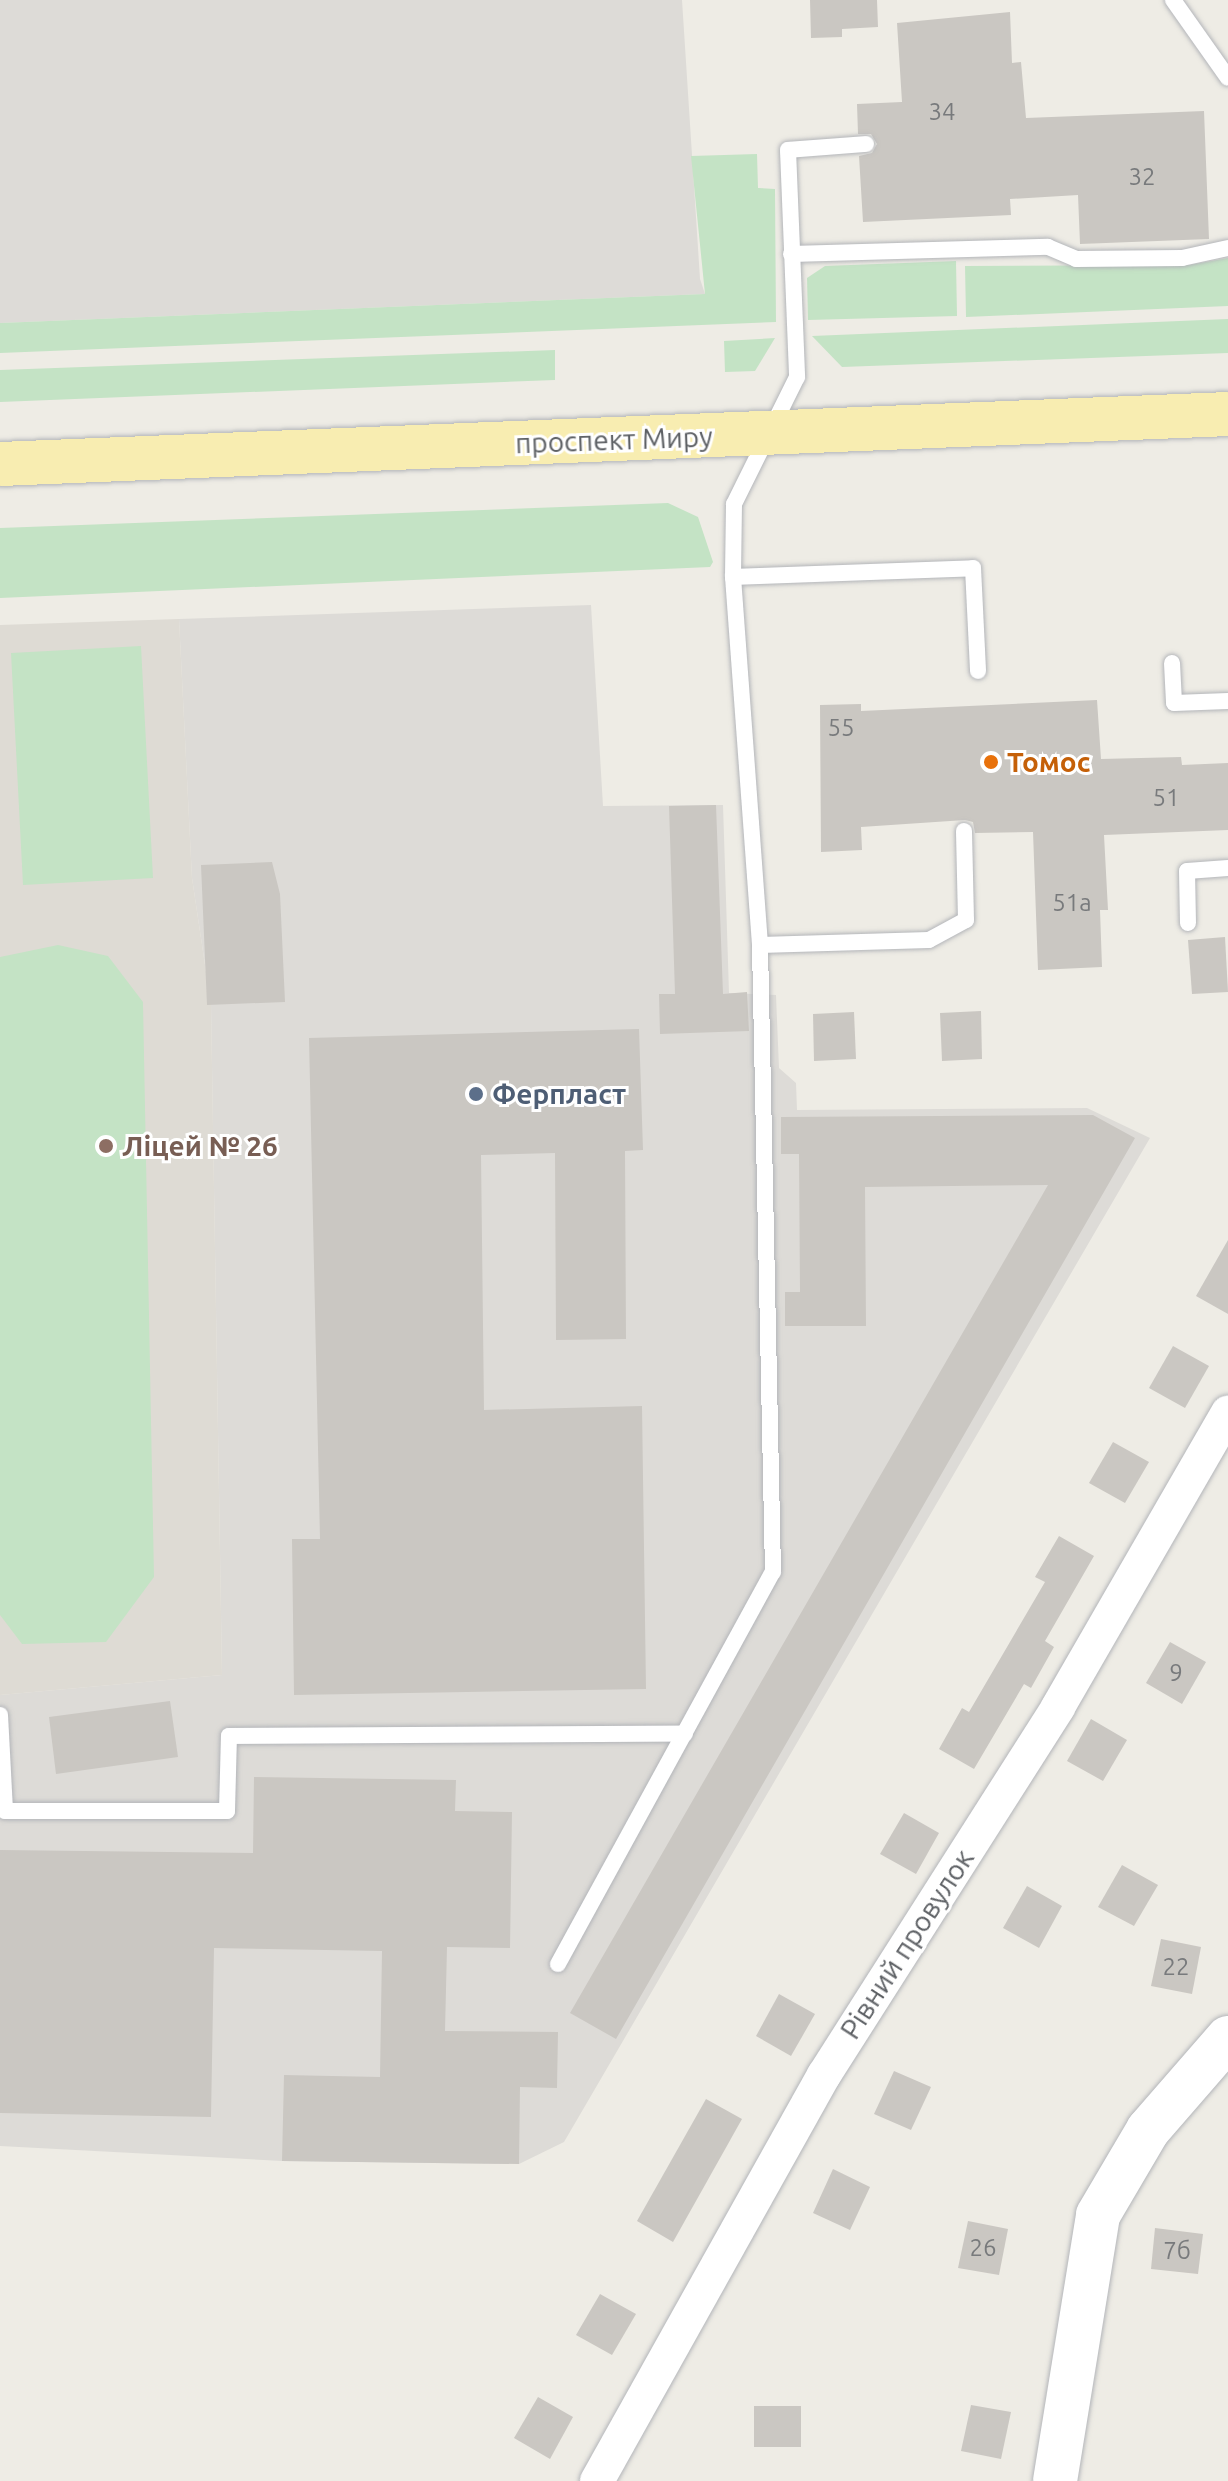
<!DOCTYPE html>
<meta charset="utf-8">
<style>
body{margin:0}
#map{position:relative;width:1228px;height:2481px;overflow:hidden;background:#eeece5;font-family:Ubuntu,sans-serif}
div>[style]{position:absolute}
.industrial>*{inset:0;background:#dddbd7}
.education>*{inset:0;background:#dedbd4}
.green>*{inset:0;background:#c4e3c5}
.building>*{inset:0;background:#cac7c2}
.roads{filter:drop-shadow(0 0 2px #b3b5b9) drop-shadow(0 0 2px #b3b5b9)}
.service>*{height:16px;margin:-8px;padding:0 8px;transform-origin:8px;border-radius:8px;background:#fff}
.minor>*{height:34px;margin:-17px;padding:0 17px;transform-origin:17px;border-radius:17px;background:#fff}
.secondary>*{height:44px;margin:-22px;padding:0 22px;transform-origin:22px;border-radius:22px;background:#fff}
.primary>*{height:44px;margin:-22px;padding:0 22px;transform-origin:22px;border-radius:22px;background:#f8edb1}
.dots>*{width:22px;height:22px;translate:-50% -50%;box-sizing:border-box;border:4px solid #fff;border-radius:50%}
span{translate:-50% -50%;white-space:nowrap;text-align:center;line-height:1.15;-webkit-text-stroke:6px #fff;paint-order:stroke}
.number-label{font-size:24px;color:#787a7c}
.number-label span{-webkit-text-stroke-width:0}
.street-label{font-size:28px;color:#5d6064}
.food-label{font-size:28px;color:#c56008;font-weight:700}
.left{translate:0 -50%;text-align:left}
.service-label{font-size:28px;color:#4e5e75;font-weight:700}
.education-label{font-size:28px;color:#785e54;font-weight:700}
</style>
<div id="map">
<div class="industrial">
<i style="clip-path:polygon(0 0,682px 0,700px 279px,705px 294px,0 323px)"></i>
<i style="clip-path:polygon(591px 605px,603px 806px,723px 805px,729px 993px,776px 995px,779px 1068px,796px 1083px,797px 1110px,1087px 1108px,1150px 1138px,564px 2142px,519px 2164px,282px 2161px,0 2146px,0 1695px,222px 1675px,211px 1005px,192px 878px,179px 619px)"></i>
</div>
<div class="education">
<i style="clip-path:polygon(179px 619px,192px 878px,211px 1005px,222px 1675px,0 1695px,0 625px)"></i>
</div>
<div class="green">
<i style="clip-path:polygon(757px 154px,758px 188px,775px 189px,776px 322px,0 353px,0 323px,705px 294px,691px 156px)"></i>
<i style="clip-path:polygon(1228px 258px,1228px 306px,966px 317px,965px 266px,1189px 265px)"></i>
<i style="clip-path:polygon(956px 261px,957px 316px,808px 320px,807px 278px,825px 266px)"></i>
<i style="clip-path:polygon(1228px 319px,1228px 353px,842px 367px,812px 336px)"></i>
<i style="clip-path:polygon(775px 338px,755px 371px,725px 372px,724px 341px)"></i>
<i style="clip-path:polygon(555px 350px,555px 380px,0 402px,0 370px)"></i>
<i style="clip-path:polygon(668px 503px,698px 517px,713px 562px,710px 567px,0 598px,0 528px)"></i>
<i style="clip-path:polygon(141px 646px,153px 878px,23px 885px,11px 653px)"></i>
<i style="clip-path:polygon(58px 945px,108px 956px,143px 1002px,154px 1577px,106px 1642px,22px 1644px,0 1615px,0 957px)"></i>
</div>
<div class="building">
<i style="clip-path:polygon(810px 0,877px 0,878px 27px,842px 29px,842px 37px,811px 38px)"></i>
<i style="clip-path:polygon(1010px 12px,1012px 63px,1021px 62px,1026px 118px,1204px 111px,1209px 239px,1080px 244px,1078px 195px,1010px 199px,1011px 215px,863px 222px,859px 156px,872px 153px,877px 144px,871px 134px,858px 134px,857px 104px,902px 102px,897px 23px)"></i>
<i style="clip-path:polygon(1097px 700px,1101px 759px,1181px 757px,1182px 765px,1228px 763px,1228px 830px,1104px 835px,1108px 910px,1100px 910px,1102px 967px,1038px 970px,1033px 832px,975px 833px,973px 822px,965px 820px,861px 827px,862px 850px,821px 852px,820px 705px,861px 704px,861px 711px)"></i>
<i style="clip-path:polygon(716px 805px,723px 994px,747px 992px,749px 1031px,660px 1034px,659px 994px,675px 994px,669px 806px)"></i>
<i style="clip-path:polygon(272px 862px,280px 894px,285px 1002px,207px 1005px,201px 865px)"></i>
<i style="clip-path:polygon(1225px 937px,1228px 992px,1192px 994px,1188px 940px)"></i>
<i style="clip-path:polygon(981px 1011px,982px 1059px,942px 1061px,940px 1013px)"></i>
<i style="clip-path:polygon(854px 1012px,856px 1059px,814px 1061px,813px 1014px)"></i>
<i style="clip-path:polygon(639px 1029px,643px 1150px,625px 1151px,626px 1339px,556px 1340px,555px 1153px,481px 1155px,484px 1410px,642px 1406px,646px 1689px,294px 1695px,292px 1539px,320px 1539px,309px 1038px)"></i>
<i style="clip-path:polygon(1093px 1115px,1135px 1138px,616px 2039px,570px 2013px,1048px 1185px,865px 1187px,866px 1326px,785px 1326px,785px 1292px,800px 1292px,799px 1154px,781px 1154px,781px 1117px)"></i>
<i style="clip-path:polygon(1228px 1240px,1228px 1314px,1196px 1296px)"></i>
<i style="clip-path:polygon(1173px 1346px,1209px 1366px,1185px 1408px,1149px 1388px)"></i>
<i style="clip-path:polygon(1113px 1442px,1149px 1462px,1125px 1503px,1089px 1483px)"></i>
<i style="clip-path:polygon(1059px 1536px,1094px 1556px,1045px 1641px,1054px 1647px,1031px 1688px,1024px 1684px,974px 1769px,939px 1749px,962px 1708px,969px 1712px,1045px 1582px,1035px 1577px)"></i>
<i style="clip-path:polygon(1170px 1642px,1206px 1662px,1182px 1704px,1146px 1683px)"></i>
<i style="clip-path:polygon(170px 1701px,178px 1757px,56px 1774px,49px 1717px)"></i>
<i style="clip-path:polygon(1091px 1719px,1127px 1740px,1103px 1781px,1067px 1761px)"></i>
<i style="clip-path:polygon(254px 1777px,456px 1780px,455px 1811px,512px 1812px,510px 1948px,447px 1947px,445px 2031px,558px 2032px,557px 2088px,520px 2087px,519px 2164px,282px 2161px,284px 2075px,380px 2077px,382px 1951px,214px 1948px,211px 2117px,0 2113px,0 1850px,253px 1853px)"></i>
<i style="clip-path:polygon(904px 1813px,939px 1833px,916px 1874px,880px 1854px)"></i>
<i style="clip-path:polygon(1122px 1865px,1158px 1885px,1134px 1926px,1098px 1907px)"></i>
<i style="clip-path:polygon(1027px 1886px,1062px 1906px,1039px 1948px,1003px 1928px)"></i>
<i style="clip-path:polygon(1161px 1939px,1201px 1947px,1192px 1994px,1151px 1986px)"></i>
<i style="clip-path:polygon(779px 1994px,815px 2014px,791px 2056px,756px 2036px)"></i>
<i style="clip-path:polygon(894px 2071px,931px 2087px,911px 2130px,874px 2114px)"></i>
<i style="clip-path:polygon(706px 2099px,742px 2119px,673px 2242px,637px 2221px)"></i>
<i style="clip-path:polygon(833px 2169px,870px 2187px,850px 2230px,813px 2213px)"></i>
<i style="clip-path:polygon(968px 2221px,1008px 2229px,999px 2275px,958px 2268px)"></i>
<i style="clip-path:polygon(1155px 2228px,1203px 2234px,1198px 2274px,1151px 2269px)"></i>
<i style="clip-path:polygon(600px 2294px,636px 2314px,612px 2355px,576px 2335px)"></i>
<i style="clip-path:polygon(538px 2397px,573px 2417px,550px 2459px,514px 2438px)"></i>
<i style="clip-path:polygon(971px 2405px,1011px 2412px,1001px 2459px,961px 2451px)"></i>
<i style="clip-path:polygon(754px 2406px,801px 2406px,801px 2447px,754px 2447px)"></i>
</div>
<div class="roads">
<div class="service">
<i style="left:1173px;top:0;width:95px;rotate:54.8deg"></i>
<i style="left:866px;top:144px;width:78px;rotate:175.6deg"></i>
<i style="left:788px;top:150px;width:227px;rotate:87.7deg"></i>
<i style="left:797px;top:377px;width:142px;rotate:116.4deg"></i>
<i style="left:734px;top:504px;width:73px;rotate:90.8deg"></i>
<i style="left:733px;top:577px;width:369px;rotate:85.8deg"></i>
<i style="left:760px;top:945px;width:169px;rotate:-1.7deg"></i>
<i style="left:929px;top:940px;width:42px;rotate:-28.4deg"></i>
<i style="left:966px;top:920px;width:89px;rotate:-91.3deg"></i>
<i style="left:791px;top:254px;width:257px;rotate:-1.6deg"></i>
<i style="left:1048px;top:247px;width:30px;rotate:23deg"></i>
<i style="left:1076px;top:259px;width:106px;rotate:-0.5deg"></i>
<i style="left:1182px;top:258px;width:47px;rotate:-12.3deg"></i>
<i style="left:733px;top:577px;width:240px;rotate:-2.1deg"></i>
<i style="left:973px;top:568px;width:103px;rotate:87.2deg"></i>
<i style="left:1172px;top:663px;width:40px;rotate:87.1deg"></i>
<i style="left:1174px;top:703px;width:54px;rotate:-2.1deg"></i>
<i style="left:1188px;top:923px;width:52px;rotate:-91.1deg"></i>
<i style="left:1187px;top:871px;width:41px;rotate:-4.2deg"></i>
<i style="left:0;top:1715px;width:96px;rotate:87deg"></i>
<i style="left:5px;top:1811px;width:222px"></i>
<i style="left:227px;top:1811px;width:75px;rotate:-88.5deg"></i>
<i style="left:229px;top:1736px;width:456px;rotate:-0.3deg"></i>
<i style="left:558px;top:1964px;width:447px;rotate:-61.3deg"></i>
<i style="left:773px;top:1572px;width:627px;rotate:-91.19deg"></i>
</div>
<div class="minor">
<i style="left:597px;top:2481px;width:465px;rotate:-60.8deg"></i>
<i style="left:824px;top:2075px;width:436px;rotate:-57.5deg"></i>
<i style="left:1058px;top:1707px;width:340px;rotate:-60deg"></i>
</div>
<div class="secondary">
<i style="left:1055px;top:2481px;width:269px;rotate:-80.8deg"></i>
<i style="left:1098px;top:2215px;width:99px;rotate:-59.5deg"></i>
<i style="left:1148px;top:2130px;width:122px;rotate:-49deg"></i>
</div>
<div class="primary">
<i style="left:0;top:464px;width:1229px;rotate:-2.33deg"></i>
</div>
</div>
<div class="dots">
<i style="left:991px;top:762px;background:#e8710a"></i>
<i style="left:476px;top:1094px;background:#5c6f8a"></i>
<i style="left:106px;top:1146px;background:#8d6e63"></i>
</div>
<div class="number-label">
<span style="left:942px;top:112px">34</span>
<span style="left:1142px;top:177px">32</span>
<span style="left:841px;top:728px">55</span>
<span style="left:1166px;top:798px">51</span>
<span style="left:1072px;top:903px">51а</span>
<span style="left:1176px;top:1673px">9</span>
<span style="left:1176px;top:1967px">22</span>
<span style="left:983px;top:2248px">26</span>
<span style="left:1177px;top:2251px">7б</span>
</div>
<div class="street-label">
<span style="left:614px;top:440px;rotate:-2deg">проспект Миру</span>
<span style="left:907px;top:1944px;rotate:-57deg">Рівний провулок</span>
</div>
<div class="food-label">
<span class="left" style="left:1007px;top:762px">Томос</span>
</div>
<div class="service-label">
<span class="left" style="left:492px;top:1094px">Ферпласт</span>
</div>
<div class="education-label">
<span class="left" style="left:122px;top:1146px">Ліцей № 26</span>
</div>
</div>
